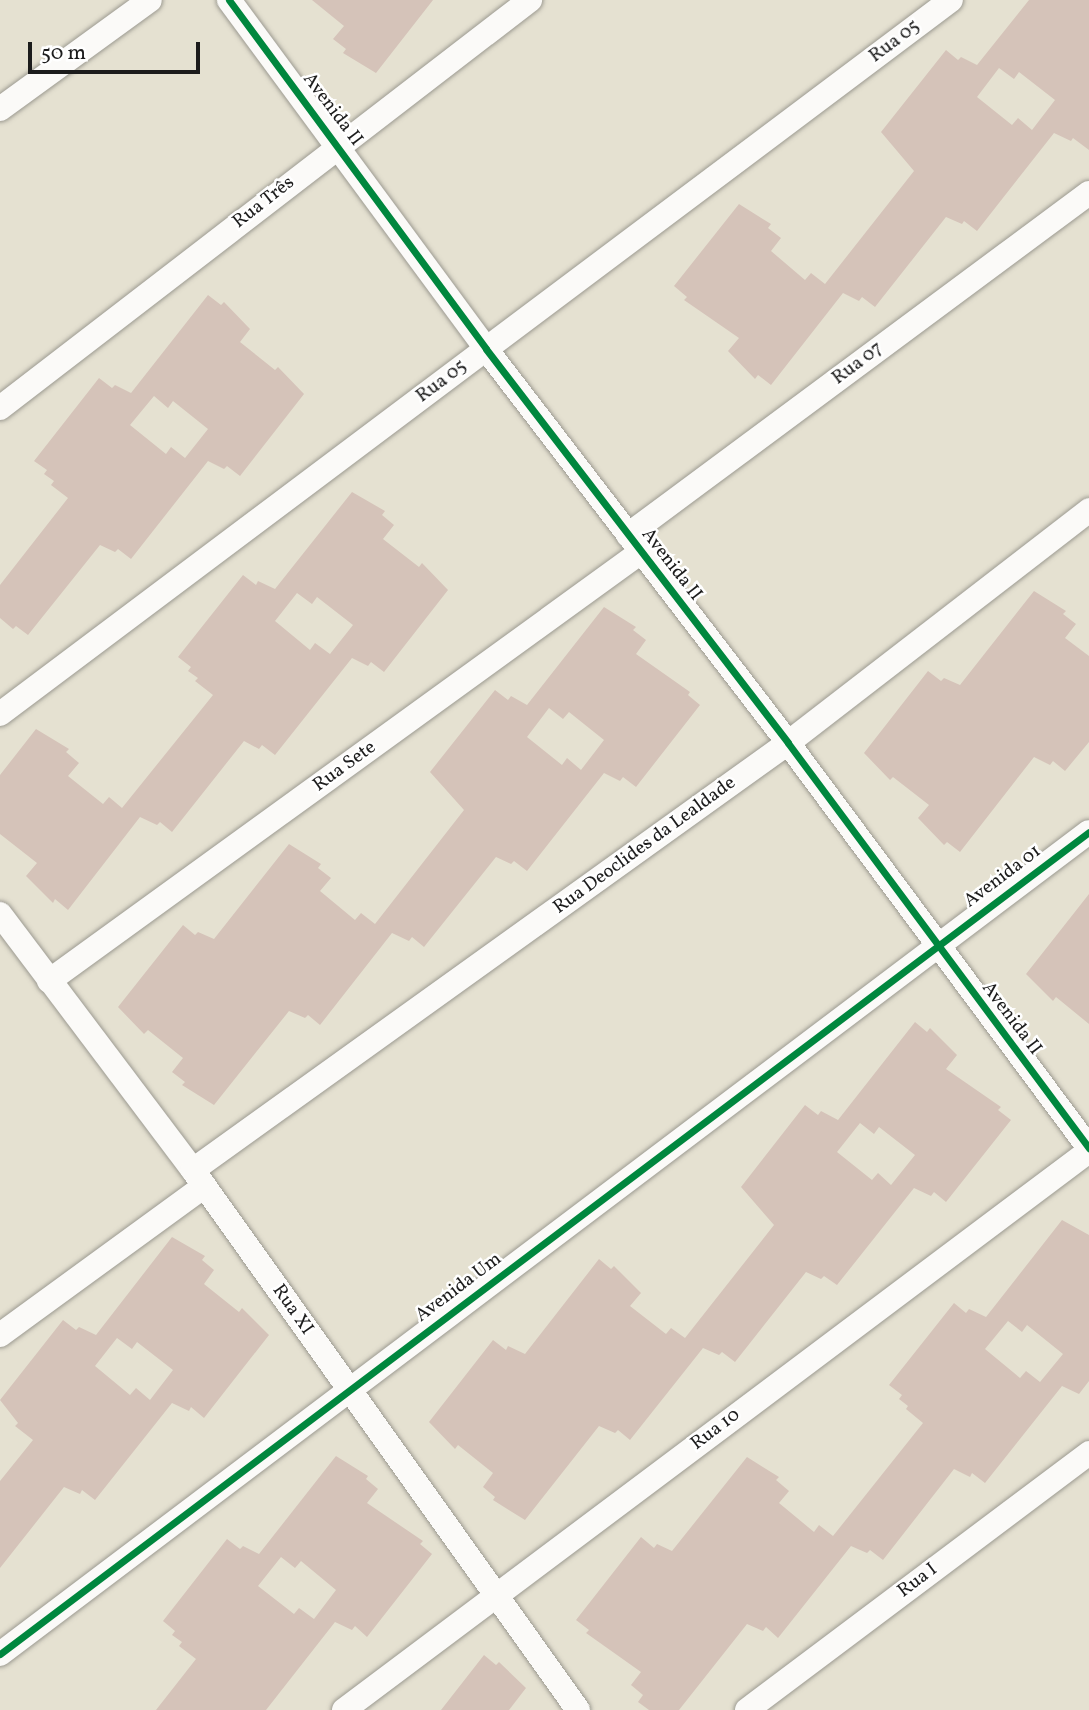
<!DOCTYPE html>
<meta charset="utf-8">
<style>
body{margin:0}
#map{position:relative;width:1089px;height:1710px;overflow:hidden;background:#e5e1d1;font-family:Vollkorn,serif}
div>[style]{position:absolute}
.building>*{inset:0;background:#d5c3b9}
.roads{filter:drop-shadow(0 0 2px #9c9a91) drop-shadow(0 0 2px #9c9a91)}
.street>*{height:24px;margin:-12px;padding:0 12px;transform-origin:12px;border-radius:12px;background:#fbfaf8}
.cycleway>*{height:7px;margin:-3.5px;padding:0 3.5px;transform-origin:3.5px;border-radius:3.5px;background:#00873e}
span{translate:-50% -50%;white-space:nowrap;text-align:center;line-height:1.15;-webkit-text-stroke:5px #fff;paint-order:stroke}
.street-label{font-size:19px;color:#1c1c1c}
.scale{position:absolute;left:28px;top:42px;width:172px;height:32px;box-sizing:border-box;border:4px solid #1c1c1c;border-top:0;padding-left:9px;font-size:21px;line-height:24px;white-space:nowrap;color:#1c1c1c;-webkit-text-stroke:5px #fff;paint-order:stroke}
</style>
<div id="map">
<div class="building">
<i style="clip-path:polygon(312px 0,433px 0,376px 73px,343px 53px,346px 49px,333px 39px,344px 26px)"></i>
<i style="clip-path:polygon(evenodd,1029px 0,1089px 0,1089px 150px,1073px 138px,1071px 141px,1054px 133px,977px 231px,964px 221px,962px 224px,946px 217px,875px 307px,862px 297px,859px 301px,843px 293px,771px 385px,758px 375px,755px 379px,728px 351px,739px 338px,684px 300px,687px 297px,674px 286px,739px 204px,771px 224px,768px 228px,781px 238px,771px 251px,805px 280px,811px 273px,825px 284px,914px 171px,881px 132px,946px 50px,958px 60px,961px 57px,977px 65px,1029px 0,999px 68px,1014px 79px,1019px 72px,1055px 100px,1032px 130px,1018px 118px,1012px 125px,977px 97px,999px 68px)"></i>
<i style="clip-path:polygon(evenodd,208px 295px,221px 305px,224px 302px,250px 329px,240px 342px,275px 370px,278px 367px,304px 394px,240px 476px,227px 466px,224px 469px,208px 461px,131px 559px,118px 549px,115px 552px,100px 545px,28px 635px,16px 626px,13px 629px,0 618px,0 585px,68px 498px,51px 485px,54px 481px,44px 474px,47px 470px,34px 461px,99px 378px,112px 388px,115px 385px,131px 393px,208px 295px,154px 396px,168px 408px,173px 401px,208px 429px,185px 458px,171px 447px,166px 454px,130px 425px,154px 396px)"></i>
<i style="clip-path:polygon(evenodd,352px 492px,385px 511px,382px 515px,394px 525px,383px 539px,419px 567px,422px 563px,448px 590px,384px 672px,371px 662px,368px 666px,352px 658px,275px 755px,262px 745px,259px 749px,244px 741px,172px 832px,160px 822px,157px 825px,140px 817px,68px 910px,55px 899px,53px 903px,26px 876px,37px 863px,0 834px,0 775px,36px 729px,69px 749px,66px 752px,79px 763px,68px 776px,103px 804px,109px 797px,122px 808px,213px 695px,195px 681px,198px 678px,188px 671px,191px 667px,178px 657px,243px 575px,256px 585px,258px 581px,275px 589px,352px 492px,297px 593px,312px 604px,317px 597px,353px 625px,330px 654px,315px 643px,310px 650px,275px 621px,297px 593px)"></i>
<i style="clip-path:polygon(1034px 591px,1066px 611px,1063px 614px,1076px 624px,1065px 638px,1089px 656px,1089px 742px,1065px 771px,1053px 761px,1050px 765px,1034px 757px,960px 852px,947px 842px,944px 845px,918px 818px,929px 805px,893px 777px,890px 780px,864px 753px,928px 671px,941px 681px,944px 678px,960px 685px)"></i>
<i style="clip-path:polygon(evenodd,604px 607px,636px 627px,633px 630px,646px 640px,636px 654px,690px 692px,688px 695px,700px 705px,636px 787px,623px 777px,620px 781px,604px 773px,527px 871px,514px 861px,511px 864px,496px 857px,424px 947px,412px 937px,409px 941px,392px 933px,320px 1025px,308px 1015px,305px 1018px,289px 1011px,214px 1105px,182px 1085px,185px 1082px,172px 1072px,183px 1058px,148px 1030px,144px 1034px,118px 1007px,183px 925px,195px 935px,198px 932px,214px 939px,289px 844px,321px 864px,318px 868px,331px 878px,320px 891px,355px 920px,361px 913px,375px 924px,464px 810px,430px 772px,495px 690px,508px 700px,511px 696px,527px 705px,604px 607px,549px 708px,563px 719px,569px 712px,604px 740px,581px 770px,567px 758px,562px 765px,527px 737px,549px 708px)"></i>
<i style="clip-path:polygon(1089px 894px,1089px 1024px,1056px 997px,1053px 1001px,1026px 974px)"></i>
<i style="clip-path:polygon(evenodd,915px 1022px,927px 1032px,930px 1028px,957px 1055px,946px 1069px,1001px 1107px,998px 1110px,1011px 1120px,946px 1202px,934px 1192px,931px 1196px,914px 1188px,837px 1285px,824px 1276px,821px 1279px,806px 1272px,735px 1362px,722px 1352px,719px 1355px,703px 1348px,630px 1440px,618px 1430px,615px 1433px,599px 1426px,525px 1520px,493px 1500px,495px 1497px,483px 1487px,493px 1473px,458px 1445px,455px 1449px,429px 1422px,493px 1340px,506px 1350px,508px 1346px,525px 1354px,599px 1259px,611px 1269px,614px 1266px,641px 1293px,630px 1306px,666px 1334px,671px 1328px,685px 1338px,774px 1225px,741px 1187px,805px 1105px,818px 1115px,821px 1111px,838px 1120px,915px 1022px,860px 1123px,874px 1134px,879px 1127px,915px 1155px,891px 1185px,878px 1173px,872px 1180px,837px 1152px,860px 1123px)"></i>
<i style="clip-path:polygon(evenodd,1062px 1220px,1089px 1235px,1089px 1381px,1079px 1394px,1062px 1386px,985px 1483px,972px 1473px,970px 1477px,954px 1469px,883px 1560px,870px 1550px,867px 1553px,851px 1546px,778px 1638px,766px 1627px,763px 1631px,747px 1624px,679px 1710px,649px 1710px,638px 1702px,643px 1695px,631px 1685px,641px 1672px,586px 1633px,589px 1630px,576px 1620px,641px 1537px,654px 1548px,657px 1544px,672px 1551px,747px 1457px,779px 1477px,776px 1480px,789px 1491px,779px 1503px,814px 1532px,819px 1525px,833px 1536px,923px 1423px,906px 1409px,908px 1406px,899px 1399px,902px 1395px,889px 1385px,954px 1303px,966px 1313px,969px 1309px,986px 1317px,1062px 1220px,1008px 1321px,1022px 1332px,1027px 1325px,1063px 1354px,1040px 1382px,1026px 1371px,1020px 1378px,985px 1349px,1008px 1321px)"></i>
<i style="clip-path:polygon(evenodd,172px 1237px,205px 1256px,202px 1260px,214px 1270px,204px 1284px,239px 1312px,242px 1308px,269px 1335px,204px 1418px,191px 1407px,189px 1411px,172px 1403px,95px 1500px,82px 1490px,80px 1494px,64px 1487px,0 1568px,0 1481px,33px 1440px,15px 1426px,18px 1423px,0 1400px,63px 1320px,76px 1330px,79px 1327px,96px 1335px,172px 1237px,117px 1338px,132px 1349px,137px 1342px,173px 1370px,150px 1400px,136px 1388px,130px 1395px,95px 1366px,117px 1338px)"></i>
<i style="clip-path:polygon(evenodd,336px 1456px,368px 1476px,366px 1479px,378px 1489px,367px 1503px,423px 1541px,420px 1544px,432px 1554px,367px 1637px,355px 1626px,352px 1630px,335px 1622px,266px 1710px,156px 1710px,196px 1659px,179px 1646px,182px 1642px,172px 1635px,175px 1631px,163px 1621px,227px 1539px,240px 1549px,243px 1546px,259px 1554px,336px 1456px,281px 1557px,295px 1568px,301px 1561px,336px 1590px,314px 1619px,299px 1608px,294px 1614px,258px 1586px,281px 1557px)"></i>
<i style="clip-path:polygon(484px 1655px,496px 1665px,499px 1662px,526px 1688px,509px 1710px,441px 1710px)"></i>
</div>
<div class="roads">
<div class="street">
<i style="left:229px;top:0;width:433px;rotate:53.6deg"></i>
<i style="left:486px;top:349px;width:496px;rotate:52.5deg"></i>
<i style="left:788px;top:743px;width:505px;rotate:53.38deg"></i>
<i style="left:0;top:109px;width:185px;rotate:-36deg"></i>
<i style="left:0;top:408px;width:669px;rotate:-37.59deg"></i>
<i style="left:628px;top:535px;width:574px;rotate:-36.57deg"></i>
<i style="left:0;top:714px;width:1189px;rotate:-36.9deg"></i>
<i style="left:0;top:914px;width:321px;rotate:53deg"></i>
<i style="left:193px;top:1170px;width:663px;rotate:54.51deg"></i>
<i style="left:49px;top:981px;width:731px;rotate:-35.93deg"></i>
<i style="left:193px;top:1170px;width:732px;rotate:-35.67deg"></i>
<i style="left:788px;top:743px;width:381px;rotate:-37.7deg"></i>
<i style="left:0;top:1335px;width:253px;rotate:-36.1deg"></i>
<i style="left:0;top:1654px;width:1364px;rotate:-37.05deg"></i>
<i style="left:344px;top:1710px;width:931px;rotate:-36.88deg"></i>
<i style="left:747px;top:1710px;width:428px;rotate:-36.9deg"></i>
</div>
</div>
<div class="cycleway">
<i style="left:229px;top:0;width:433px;rotate:53.6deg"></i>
<i style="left:486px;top:349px;width:496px;rotate:52.5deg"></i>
<i style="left:788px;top:743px;width:505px;rotate:53.38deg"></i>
<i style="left:0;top:1654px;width:1364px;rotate:-37.05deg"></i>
</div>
<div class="street-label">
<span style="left:895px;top:42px;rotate:-37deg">Rua 05</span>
<span style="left:332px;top:110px;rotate:53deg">Avenida II</span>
<span style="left:264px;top:203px;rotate:-38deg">Rua Três</span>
<span style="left:858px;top:364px;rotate:-37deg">Rua 07</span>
<span style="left:442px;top:382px;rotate:-37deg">Rua 05</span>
<span style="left:671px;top:565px;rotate:52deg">Avenida II</span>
<span style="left:345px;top:767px;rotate:-36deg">Rua Sete</span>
<span style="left:645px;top:846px;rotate:-36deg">Rua Deoclides da Lealdade</span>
<span style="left:1003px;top:877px;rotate:-37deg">Avenida 01</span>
<span style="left:1011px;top:1019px;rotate:53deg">Avenida II</span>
<span style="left:459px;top:1288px;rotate:-37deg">Avenida Um</span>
<span style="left:292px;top:1310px;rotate:55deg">Rua XI</span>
<span style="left:716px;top:1430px;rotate:-37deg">Rua 10</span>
<span style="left:918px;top:1581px;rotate:-37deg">Rua I</span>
</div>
<div class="scale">50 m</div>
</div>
